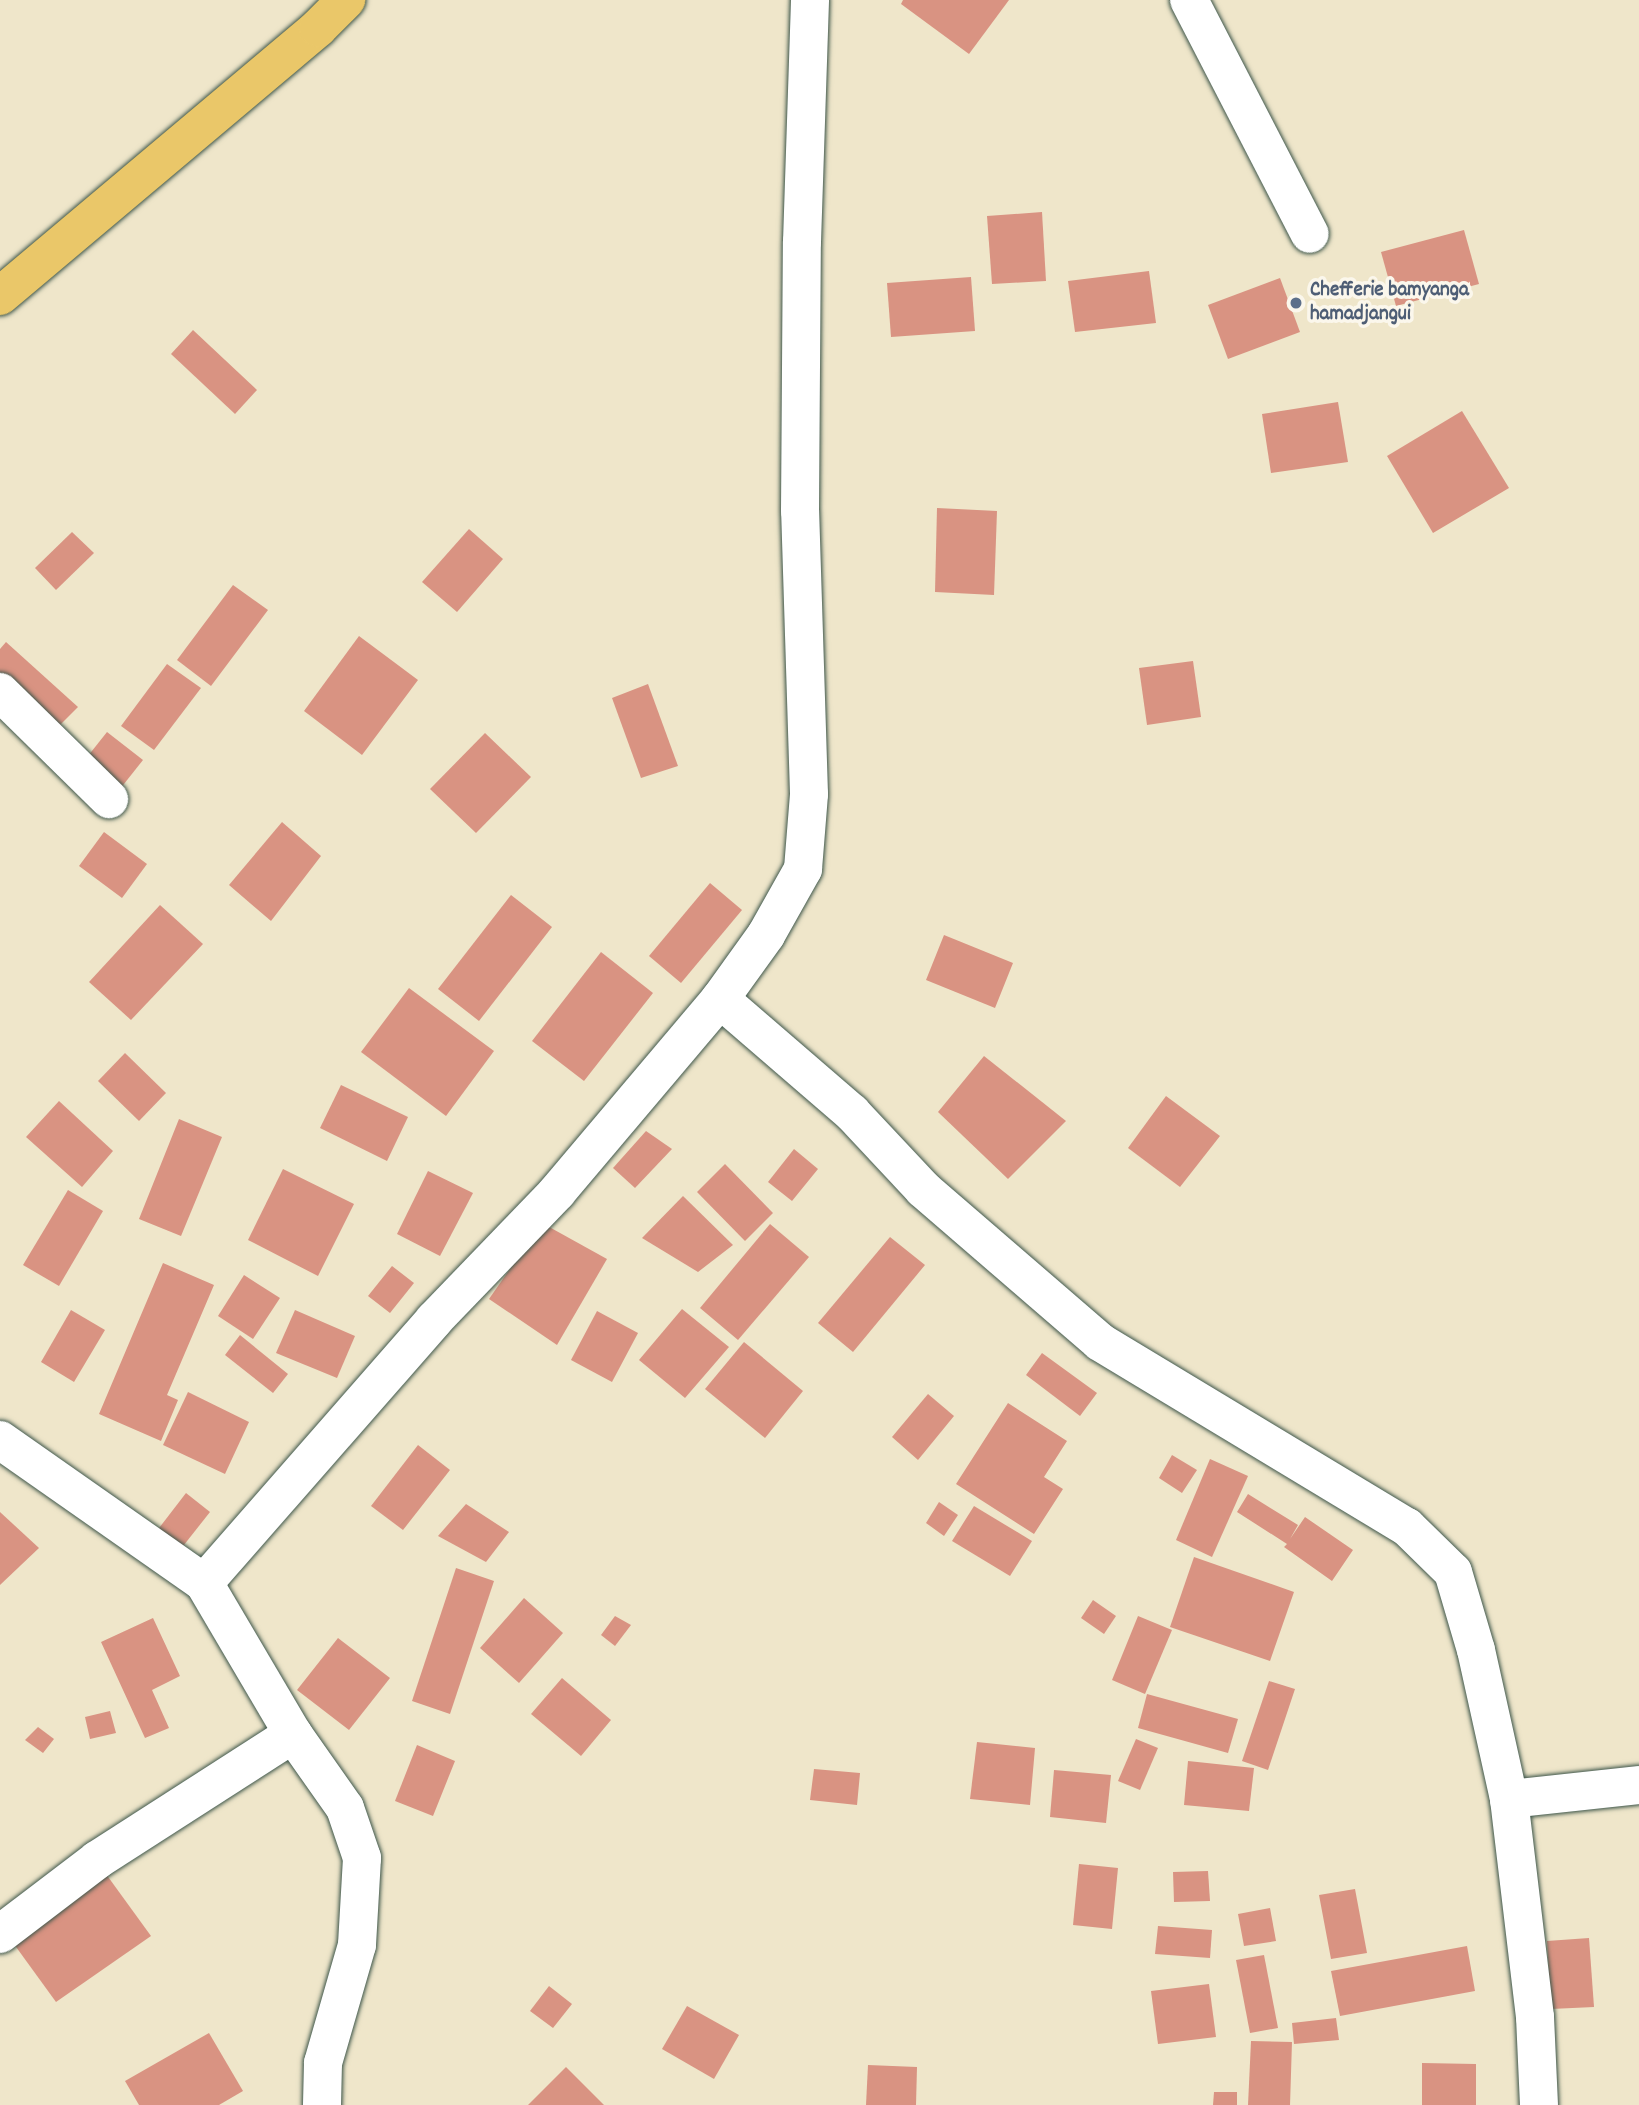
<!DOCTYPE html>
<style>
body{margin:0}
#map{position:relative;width:1639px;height:2105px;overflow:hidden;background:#efe6ca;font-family:Dekko,sans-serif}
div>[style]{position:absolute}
.building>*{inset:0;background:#d99382}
.roads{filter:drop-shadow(0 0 2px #3e564a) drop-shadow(0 0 2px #3e564a)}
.street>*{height:38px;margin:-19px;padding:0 19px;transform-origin:19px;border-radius:19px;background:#fff}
.highway>*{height:38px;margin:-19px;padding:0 19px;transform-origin:19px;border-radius:19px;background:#eac769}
.dots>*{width:19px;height:19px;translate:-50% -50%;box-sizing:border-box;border:4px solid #fbf7ec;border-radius:50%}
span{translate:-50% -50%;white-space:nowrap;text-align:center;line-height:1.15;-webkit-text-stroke:7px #fbf7ec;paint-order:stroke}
.service-label{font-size:21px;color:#4e5e75;font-weight:700}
.left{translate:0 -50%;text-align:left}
</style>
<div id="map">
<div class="building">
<i style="clip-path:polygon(903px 0,1009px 0,969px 54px,901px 4px)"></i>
<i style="clip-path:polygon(1042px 212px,1046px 281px,992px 284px,987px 216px)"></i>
<i style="clip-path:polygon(1464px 230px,1479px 284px,1396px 306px,1381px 252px)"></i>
<i style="clip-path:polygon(1149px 271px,1156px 323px,1075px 332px,1068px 281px)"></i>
<i style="clip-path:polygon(971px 277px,975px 331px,891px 337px,887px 283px)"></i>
<i style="clip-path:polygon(1280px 278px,1300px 332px,1228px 359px,1208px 305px)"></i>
<i style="clip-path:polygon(193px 330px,257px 390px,235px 414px,171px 354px)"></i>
<i style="clip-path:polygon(1338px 402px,1348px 462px,1271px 473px,1262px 414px)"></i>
<i style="clip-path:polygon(1462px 411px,1509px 488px,1433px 533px,1387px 456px)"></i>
<i style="clip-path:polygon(937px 508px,997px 511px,994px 595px,935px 592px)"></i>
<i style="clip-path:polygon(469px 529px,503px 559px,457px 612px,422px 582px)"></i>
<i style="clip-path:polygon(72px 532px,94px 553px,56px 590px,35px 568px)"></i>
<i style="clip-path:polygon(233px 585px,268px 610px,211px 686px,177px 660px)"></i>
<i style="clip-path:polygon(359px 636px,418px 680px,362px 755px,304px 711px)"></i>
<i style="clip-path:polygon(6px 642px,78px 707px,50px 735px,0 681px,0 649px)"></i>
<i style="clip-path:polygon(1193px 661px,1201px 717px,1147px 725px,1139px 668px)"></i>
<i style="clip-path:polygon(167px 664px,201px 688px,154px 750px,121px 726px)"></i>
<i style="clip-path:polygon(648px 684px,678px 766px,641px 778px,612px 698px)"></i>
<i style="clip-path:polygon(107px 732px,143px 760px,120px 789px,84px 761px)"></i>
<i style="clip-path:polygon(485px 733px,531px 777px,476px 833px,430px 789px)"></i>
<i style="clip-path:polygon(282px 822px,321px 856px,271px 921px,229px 885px)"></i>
<i style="clip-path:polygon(104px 832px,147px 864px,122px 898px,79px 866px)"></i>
<i style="clip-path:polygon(710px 883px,742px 910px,681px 983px,649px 956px)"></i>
<i style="clip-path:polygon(511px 895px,552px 927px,479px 1021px,438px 989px)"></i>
<i style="clip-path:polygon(160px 905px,203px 944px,131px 1020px,89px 982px)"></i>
<i style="clip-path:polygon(944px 935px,1013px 963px,995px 1008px,926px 980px)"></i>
<i style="clip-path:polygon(601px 952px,653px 993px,584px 1081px,532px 1041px)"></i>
<i style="clip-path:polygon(409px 988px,494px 1051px,446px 1116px,361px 1052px)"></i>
<i style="clip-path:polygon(125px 1053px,166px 1093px,139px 1121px,98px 1081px)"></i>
<i style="clip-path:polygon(984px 1056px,1066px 1121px,1008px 1179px,938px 1112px)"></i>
<i style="clip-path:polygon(341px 1085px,408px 1117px,387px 1161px,320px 1128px)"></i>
<i style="clip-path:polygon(1166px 1096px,1220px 1136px,1180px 1187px,1128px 1148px)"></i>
<i style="clip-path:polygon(59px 1101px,113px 1151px,82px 1187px,26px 1137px)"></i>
<i style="clip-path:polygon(179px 1119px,222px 1137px,181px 1236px,139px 1219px)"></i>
<i style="clip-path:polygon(646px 1131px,672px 1149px,635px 1188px,613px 1168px)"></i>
<i style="clip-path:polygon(794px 1149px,818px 1169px,792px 1201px,768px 1182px)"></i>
<i style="clip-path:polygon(725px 1164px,773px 1213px,745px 1241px,697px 1192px)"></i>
<i style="clip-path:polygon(283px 1169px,354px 1204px,318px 1276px,248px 1240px)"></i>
<i style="clip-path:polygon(428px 1171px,473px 1193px,440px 1256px,397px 1234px)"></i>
<i style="clip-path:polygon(68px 1190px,103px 1211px,59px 1286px,23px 1265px)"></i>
<i style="clip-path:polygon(683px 1196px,733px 1245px,698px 1272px,642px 1238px)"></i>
<i style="clip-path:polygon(542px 1223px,607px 1259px,557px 1345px,489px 1299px)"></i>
<i style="clip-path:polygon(770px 1224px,809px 1257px,738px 1340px,700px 1308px)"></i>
<i style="clip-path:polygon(890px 1237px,925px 1265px,853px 1352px,818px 1323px)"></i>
<i style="clip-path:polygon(163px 1263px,214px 1285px,167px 1395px,178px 1400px,161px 1441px,99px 1414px)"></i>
<i style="clip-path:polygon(392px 1266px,414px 1283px,390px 1313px,368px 1296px)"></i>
<i style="clip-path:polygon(244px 1275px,280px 1298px,253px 1339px,218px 1316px)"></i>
<i style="clip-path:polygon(682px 1309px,729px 1347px,685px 1398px,639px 1360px)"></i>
<i style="clip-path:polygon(71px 1310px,105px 1330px,74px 1382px,41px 1362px)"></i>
<i style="clip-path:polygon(295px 1310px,355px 1336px,337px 1378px,276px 1353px)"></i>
<i style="clip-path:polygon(597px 1311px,638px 1333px,612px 1382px,571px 1360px)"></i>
<i style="clip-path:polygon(240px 1335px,288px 1374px,273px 1393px,225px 1355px)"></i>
<i style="clip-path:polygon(744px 1342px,803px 1391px,765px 1438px,705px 1389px)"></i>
<i style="clip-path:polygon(1042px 1353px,1097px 1393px,1080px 1416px,1026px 1375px)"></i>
<i style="clip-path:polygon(188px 1392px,249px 1422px,225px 1474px,163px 1445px)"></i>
<i style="clip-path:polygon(928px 1394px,954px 1416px,918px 1460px,892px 1437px)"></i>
<i style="clip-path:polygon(1008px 1403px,1067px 1441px,1044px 1477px,1063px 1489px,1034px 1534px,956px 1484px)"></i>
<i style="clip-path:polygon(418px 1445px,450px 1470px,403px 1530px,371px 1506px)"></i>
<i style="clip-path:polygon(1172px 1455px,1197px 1470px,1182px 1493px,1159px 1478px)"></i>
<i style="clip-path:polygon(1210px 1459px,1248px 1476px,1212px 1557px,1176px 1540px)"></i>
<i style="clip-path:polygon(186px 1493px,210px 1512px,180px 1550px,156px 1532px)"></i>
<i style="clip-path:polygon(1248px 1494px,1298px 1525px,1290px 1539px,1305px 1517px,1353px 1550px,1332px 1581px,1284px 1547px,1287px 1544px,1237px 1512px)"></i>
<i style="clip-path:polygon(939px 1502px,958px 1515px,944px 1536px,926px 1523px)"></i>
<i style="clip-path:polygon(466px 1504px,509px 1532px,486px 1562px,438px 1536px)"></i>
<i style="clip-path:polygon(974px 1506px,1032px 1541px,1010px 1576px,952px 1541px)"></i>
<i style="clip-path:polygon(0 1512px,39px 1548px,0 1585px)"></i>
<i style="clip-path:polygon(1194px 1557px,1294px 1592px,1270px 1661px,1170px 1627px)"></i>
<i style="clip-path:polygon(456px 1568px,494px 1581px,450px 1714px,412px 1701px)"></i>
<i style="clip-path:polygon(524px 1598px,563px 1633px,519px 1683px,480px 1648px)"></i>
<i style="clip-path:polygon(1093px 1600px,1116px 1616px,1104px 1634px,1081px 1618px)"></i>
<i style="clip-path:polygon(615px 1616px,631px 1625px,615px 1646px,601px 1635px)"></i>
<i style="clip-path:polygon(1138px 1616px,1172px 1630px,1145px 1694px,1112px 1680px)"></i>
<i style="clip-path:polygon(153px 1618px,180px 1676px,152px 1690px,169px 1728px,145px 1738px,101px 1642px)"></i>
<i style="clip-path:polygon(338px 1638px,390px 1678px,349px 1730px,297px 1690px)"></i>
<i style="clip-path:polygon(562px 1678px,611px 1720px,581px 1756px,531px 1714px)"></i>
<i style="clip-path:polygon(1269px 1681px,1295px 1689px,1268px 1770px,1242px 1761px)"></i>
<i style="clip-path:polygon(1147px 1694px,1238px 1719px,1228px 1753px,1138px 1728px)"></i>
<i style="clip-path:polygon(110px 1711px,116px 1733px,90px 1739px,85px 1717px)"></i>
<i style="clip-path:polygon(38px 1727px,54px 1739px,43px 1753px,25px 1740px)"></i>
<i style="clip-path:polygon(1136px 1739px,1158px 1748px,1140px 1790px,1118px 1781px)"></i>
<i style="clip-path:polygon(977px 1742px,1035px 1748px,1030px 1805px,970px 1799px)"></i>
<i style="clip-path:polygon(417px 1745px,455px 1761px,433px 1816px,395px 1801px)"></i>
<i style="clip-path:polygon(1188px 1761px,1254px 1768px,1249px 1811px,1184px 1805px)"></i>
<i style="clip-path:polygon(814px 1769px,860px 1773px,857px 1805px,810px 1800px)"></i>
<i style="clip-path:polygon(1054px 1770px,1111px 1775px,1106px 1823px,1050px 1817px)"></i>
<i style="clip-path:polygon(1079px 1864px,1118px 1868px,1112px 1929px,1073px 1925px)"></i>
<i style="clip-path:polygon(1208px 1871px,1210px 1901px,1174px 1902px,1173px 1872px)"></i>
<i style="clip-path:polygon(106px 1874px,151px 1936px,56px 2002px,11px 1940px)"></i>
<i style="clip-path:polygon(1355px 1889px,1367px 1953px,1331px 1959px,1319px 1895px)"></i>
<i style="clip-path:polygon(1270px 1908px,1276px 1941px,1244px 1946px,1238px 1914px)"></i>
<i style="clip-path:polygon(1158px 1926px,1212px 1930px,1210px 1958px,1155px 1954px)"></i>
<i style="clip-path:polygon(1589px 1938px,1594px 2007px,1551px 2009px,1547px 1941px)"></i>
<i style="clip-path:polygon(1467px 1946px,1475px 1991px,1340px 2016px,1331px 1971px)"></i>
<i style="clip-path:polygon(1264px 1955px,1278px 2028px,1250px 2033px,1236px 1960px)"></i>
<i style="clip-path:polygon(1209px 1984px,1216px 2037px,1158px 2044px,1151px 1991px)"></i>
<i style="clip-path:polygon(549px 1986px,572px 2004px,553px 2028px,530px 2011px)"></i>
<i style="clip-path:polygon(687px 2006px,739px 2035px,714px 2079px,662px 2049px)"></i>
<i style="clip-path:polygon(1336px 2018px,1339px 2040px,1294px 2044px,1292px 2023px)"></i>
<i style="clip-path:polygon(209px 2033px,243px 2091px,219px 2105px,139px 2105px,125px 2081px)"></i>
<i style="clip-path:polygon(1251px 2041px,1292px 2042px,1290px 2105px,1248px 2105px)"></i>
<i style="clip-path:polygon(1422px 2063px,1476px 2064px,1476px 2105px,1422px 2105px)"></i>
<i style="clip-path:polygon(868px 2065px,917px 2067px,916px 2105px,866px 2105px)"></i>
<i style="clip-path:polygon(566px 2067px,604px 2105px,528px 2105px)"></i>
<i style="clip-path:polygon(1214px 2092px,1237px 2092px,1237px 2105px,1213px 2105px)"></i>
</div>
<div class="roads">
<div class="street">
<i style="left:1189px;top:0;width:263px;rotate:62.7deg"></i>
<i style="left:0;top:692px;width:153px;rotate:44.5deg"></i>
<i style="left:720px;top:999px;width:174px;rotate:40.8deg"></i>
<i style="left:852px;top:1113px;width:104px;rotate:46.9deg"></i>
<i style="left:923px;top:1189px;width:234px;rotate:40.8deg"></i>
<i style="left:1100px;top:1342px;width:358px;rotate:31.1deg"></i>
<i style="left:1407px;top:1527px;width:64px;rotate:44.4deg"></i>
<i style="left:1453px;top:1572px;width:81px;rotate:73.6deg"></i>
<i style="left:1476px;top:1650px;width:153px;rotate:77.5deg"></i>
<i style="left:1509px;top:1799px;width:220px;rotate:83.2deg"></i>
<i style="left:1535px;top:2017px;width:88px;rotate:87.4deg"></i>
<i style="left:0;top:1440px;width:249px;rotate:35deg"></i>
<i style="left:204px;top:1583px;width:175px;rotate:59.5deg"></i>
<i style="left:293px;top:1734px;width:90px;rotate:54.9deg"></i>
<i style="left:345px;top:1808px;width:53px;rotate:71.2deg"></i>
<i style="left:362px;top:1858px;width:87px;rotate:93.3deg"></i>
<i style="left:357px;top:1945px;width:123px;rotate:106.1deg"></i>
<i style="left:323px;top:2063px;width:42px;rotate:91.4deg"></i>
<i style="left:204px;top:1583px;width:349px;rotate:-48.8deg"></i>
<i style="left:434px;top:1320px;width:178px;rotate:-46.1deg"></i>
<i style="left:557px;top:1192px;width:253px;rotate:-49.8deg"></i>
<i style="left:720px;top:999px;width:79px;rotate:-54.3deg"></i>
<i style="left:766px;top:935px;width:76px;rotate:-60.7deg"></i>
<i style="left:803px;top:869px;width:75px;rotate:-85.4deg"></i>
<i style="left:809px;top:794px;width:283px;rotate:-91.8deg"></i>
<i style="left:800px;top:511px;width:269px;rotate:-89.6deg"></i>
<i style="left:802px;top:242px;width:242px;rotate:-88.1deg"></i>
<i style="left:1509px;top:1799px;width:131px;rotate:-6.1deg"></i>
<i style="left:0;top:1934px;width:122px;rotate:-37.3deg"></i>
<i style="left:97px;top:1860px;width:233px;rotate:-32.7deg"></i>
</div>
<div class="highway">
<i style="left:0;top:296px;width:416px;rotate:-40.1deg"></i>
<i style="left:318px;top:28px;width:40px;rotate:-45deg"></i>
</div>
</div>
<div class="dots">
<i style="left:1296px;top:303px;background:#5c6f8a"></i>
</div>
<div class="service-label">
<span class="left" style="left:1310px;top:303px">Chefferie bamyanga<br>hamadjangui</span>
</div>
</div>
